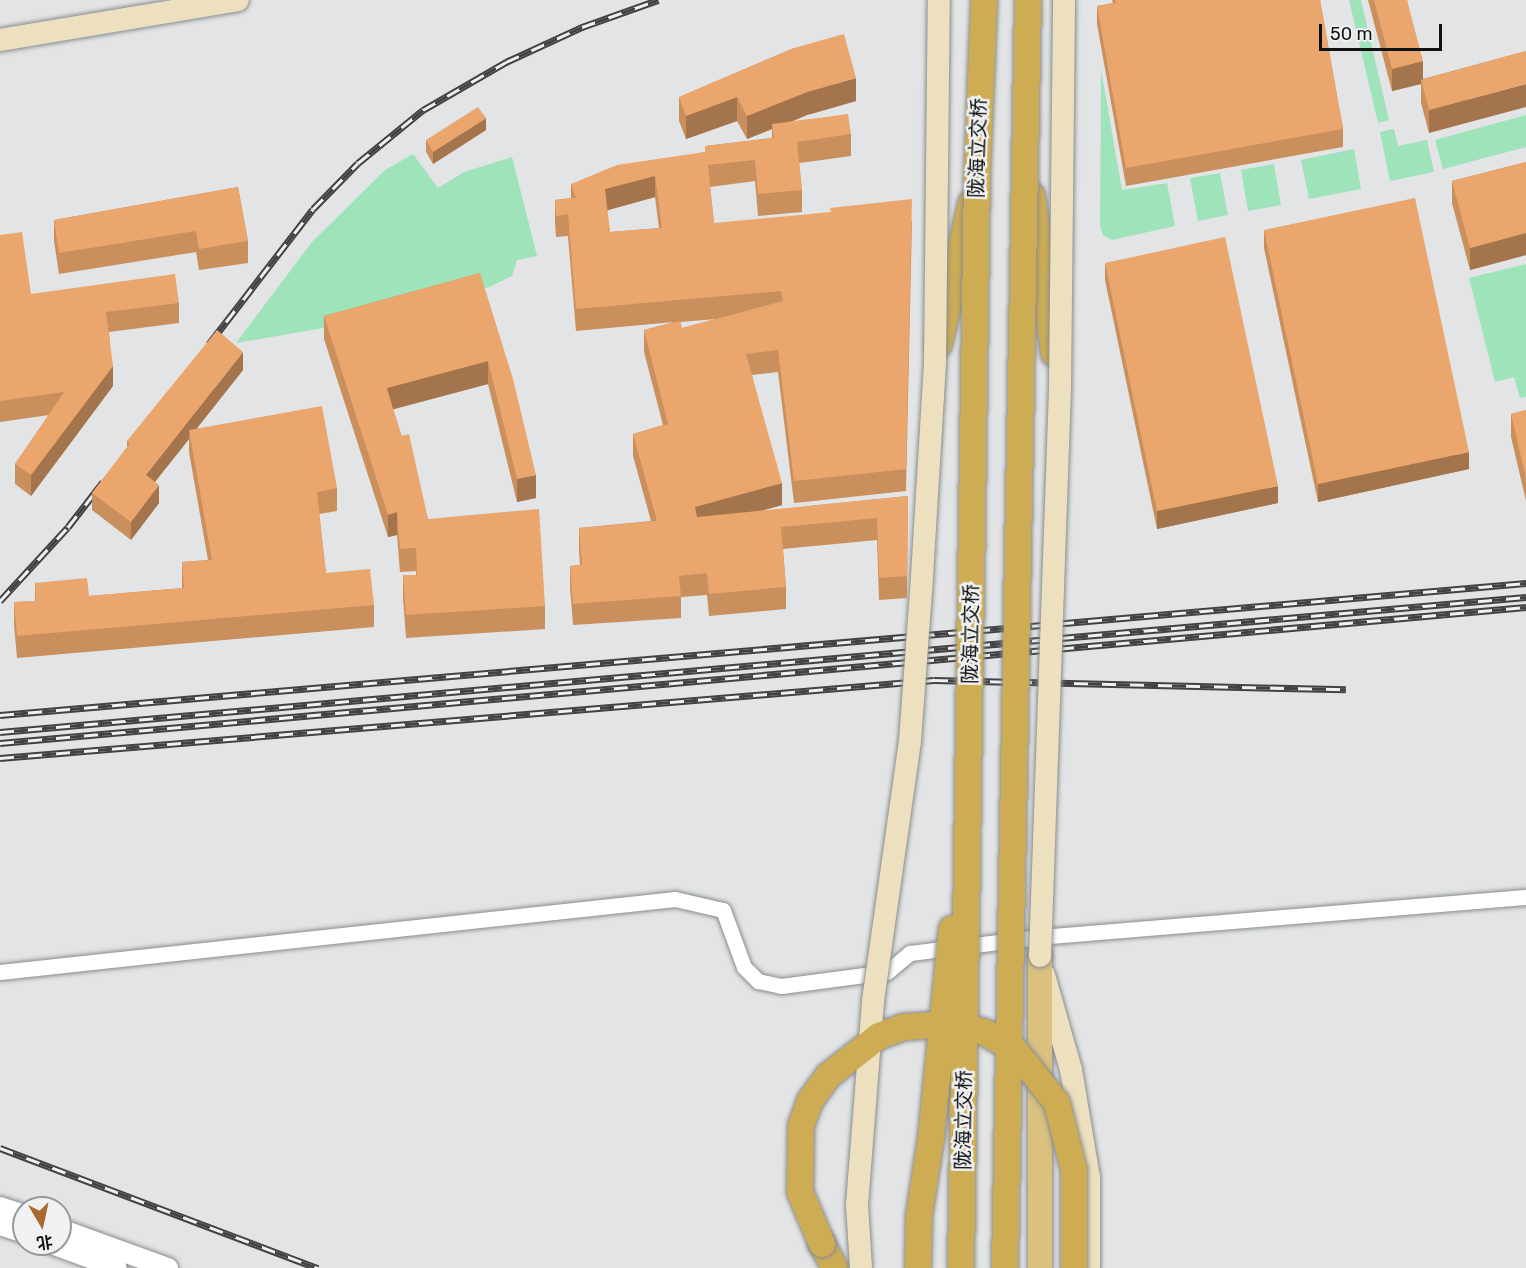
<!DOCTYPE html>
<meta charset="utf-8">
<style>
body{margin:0}
#map{position:relative;width:1526px;height:1268px;overflow:hidden;background:#e2e4e5;font-family:Rubik,"Noto Sans SC",sans-serif}
div>[style]{position:absolute}
.green>*{inset:0;background:#9ee3ba}
.roads{filter:drop-shadow(0 0 2px #8a8c8d) drop-shadow(0 0 2px #8a8c8d)}
.minor>*{height:15px;margin:-7.5px;padding:0 7.5px;transform-origin:7.5px;border-radius:7.5px;background:#fff}
.tertiary>*{height:20px;margin:-10px;padding:0 10px;transform-origin:10px;border-radius:10px;background:#fff}
.secondary>*{height:22px;margin:-11px;padding:0 11px;transform-origin:11px;border-radius:11px;background:#ece0bf}
.primary>*{height:24px;margin:-12px;padding:0 12px;transform-origin:12px;border-radius:12px;background:#dac17f}
.trunk>*{height:26px;margin:-13px;padding:0 13px;transform-origin:13px;border-radius:13px;background:#ceac54}
.rail>*{height:7px;margin-top:-3.5px;transform-origin:0;background:repeating-linear-gradient(90deg,#eff1f3 0 14px,#414243 0 28px);box-sizing:border-box;border-block:2px solid #414243}
.bridges{filter:drop-shadow(0 0 2px #8a8c8d) drop-shadow(0 0 2px #8a8c8d)}
.secondary-bridge>*{height:22px;margin:-11px;padding:0 11px;transform-origin:11px;border-radius:11px;background:#ece0bf}
.trunk-bridge>*{height:26px;margin:-13px;padding:0 13px;transform-origin:13px;border-radius:13px;background:#ceac54}
.wall>*{inset:0;background:#c98f5d}
.shaded-wall>*{inset:0;background:#a4744c}
.building>*{inset:0;background:#eaa66c}
span{translate:-50% -50%;white-space:nowrap;text-align:center;line-height:1.15;-webkit-text-stroke:5px #eff1f3;paint-order:stroke}
.street-label{font-size:20px;color:#111213}
.north{position:absolute;left:12px;top:1196px;width:60px;height:60px;box-sizing:border-box;background:#eff1f3;border:2px solid #969899;border-radius:50%;rotate:171deg;font-size:16px;font-weight:700;line-height:24px;text-align:center;color:#111213}
.north::after{content:'';display:block;margin:auto;width:21px;height:27px;background:#a96931;clip-path:polygon(50% 0,100% 100%,50% 72%,0 100%)}
.scale{position:absolute;left:1319px;top:24px;width:123px;height:27px;box-sizing:border-box;border:3px solid #111213;border-top:0;padding-left:8px;font-size:18px;line-height:21px;white-space:nowrap;color:#111213;-webkit-text-stroke:4px #eff1f3;paint-order:stroke}
</style>
<div id="map">
<div class="green">
<i style="clip-path:polygon(1349px 0,1361px 0,1389px 120px,1378px 123px)"></i>
<i style="clip-path:polygon(1101px 69px,1122px 190px,1167px 183px,1175px 226px,1112px 240px,1103px 235px,1100px 227px)"></i>
<i style="clip-path:polygon(1526px 115px,1526px 147px,1443px 169px,1435px 140px)"></i>
<i style="clip-path:polygon(1394px 129px,1398px 146px,1427px 140px,1434px 172px,1390px 181px,1380px 132px)"></i>
<i style="clip-path:polygon(1354px 149px,1361px 189px,1309px 199px,1301px 160px)"></i>
<i style="clip-path:polygon(413px 154px,438px 188px,464px 172px,512px 157px,537px 256px,517px 260px,512px 276px,489px 287px,341px 325px,236px 343px,312px 242px,385px 170px)"></i>
<i style="clip-path:polygon(1274px 164px,1281px 205px,1248px 211px,1241px 170px)"></i>
<i style="clip-path:polygon(1220px 173px,1228px 215px,1198px 221px,1190px 178px)"></i>
<i style="clip-path:polygon(1526px 264px,1526px 397px,1520px 398px,1514px 377px,1495px 382px,1469px 278px)"></i>
</div>
<div class="roads">
<div class="minor">
<i style="left:0;top:972px;width:679px;rotate:-6.17deg"></i>
<i style="left:675px;top:899px;width:49px;rotate:12.9deg"></i>
<i style="left:723px;top:910px;width:61px;rotate:69.8deg"></i>
<i style="left:744px;top:967px;width:20px;rotate:45deg"></i>
<i style="left:758px;top:981px;width:24px;rotate:12deg"></i>
<i style="left:781px;top:986px;width:107px;rotate:-7.5deg"></i>
<i style="left:887px;top:972px;width:30px;rotate:-40deg"></i>
<i style="left:910px;top:953px;width:130px;rotate:-7.1deg"></i>
<i style="left:1039px;top:937px;width:489px;rotate:-4.7deg"></i>
</div>
<div class="tertiary">
<i style="left:0;top:1207px;width:25px;rotate:18deg"></i>
<i style="left:0;top:1225px;width:25px;rotate:18deg"></i>
<i style="left:60px;top:1229px;width:115px;rotate:19.9deg"></i>
<i style="left:52px;top:1244px;width:69px;rotate:20.3deg"></i>
</div>
<div class="secondary">
<i style="left:0;top:40px;width:241px;rotate:-9.5deg"></i>
<i style="left:1044px;top:975px;width:99px;rotate:74.1deg"></i>
<i style="left:1071px;top:1070px;width:109px;rotate:80.5deg"></i>
<i style="left:1089px;top:1177px;width:91px;rotate:90deg"></i>
</div>
<div class="primary">
<i style="left:1040px;top:956px;width:312px;rotate:90deg"></i>
</div>
<div class="trunk">
<i style="left:1032px;top:196px;width:159px;rotate:82deg"></i>
<i style="left:939px;top:344px;width:144px;rotate:-77.1deg"></i>
<i style="left:822px;top:1244px;width:27px;rotate:62deg"></i>
</div>
</div>
<div class="rail">
<i style="left:209px;top:344px;width:170px;rotate:-52.4deg"></i>
<i style="left:313px;top:209px;width:64px;rotate:-45.6deg"></i>
<i style="left:358px;top:163px;width:84px;rotate:-39.2deg"></i>
<i style="left:423px;top:110px;width:96px;rotate:-30deg"></i>
<i style="left:506px;top:62px;width:84px;rotate:-24.7deg"></i>
<i style="left:582px;top:27px;width:81px;rotate:-19.6deg"></i>
<i style="left:0;top:601px;width:100px;rotate:-47.4deg"></i>
<i style="left:68px;top:527px;width:57px;rotate:-52.1deg"></i>
<i style="left:0;top:715px;width:1532px;rotate:-4.94deg"></i>
<i style="left:0;top:732px;width:1532px;rotate:-5.06deg"></i>
<i style="left:0;top:743px;width:1532px;rotate:-5.09deg"></i>
<i style="left:0;top:758px;width:937px;rotate:-4.77deg"></i>
<i style="left:934px;top:680px;width:412px;rotate:1.3deg"></i>
<i style="left:0;top:1148px;width:340px;rotate:20.7deg"></i>
</div>
<div class="bridges">
<div class="secondary-bridge">
<i style="left:1040px;top:956px;width:567px;rotate:-87.98deg"></i>
<i style="left:1060px;top:389px;width:389px;rotate:-89.4deg"></i>
<i style="left:861px;top:1268px;width:63px;rotate:-93.6deg"></i>
<i style="left:857px;top:1205px;width:205px;rotate:-85.5deg"></i>
<i style="left:873px;top:1001px;width:263px;rotate:-81.9deg"></i>
<i style="left:910px;top:741px;width:165px;rotate:-85.8deg"></i>
<i style="left:922px;top:576px;width:215px;rotate:-86.5deg"></i>
<i style="left:935px;top:361px;width:361px;rotate:-89.4deg"></i>
</div>
<div class="trunk-bridge">
<i style="left:822px;top:1244px;width:56px;rotate:-112.9deg"></i>
<i style="left:800px;top:1192px;width:66px;rotate:-89.1deg"></i>
<i style="left:801px;top:1126px;width:27px;rotate:-70deg"></i>
<i style="left:810px;top:1101px;width:31px;rotate:-54deg"></i>
<i style="left:828px;top:1076px;width:65px;rotate:-38.1deg"></i>
<i style="left:879px;top:1036px;width:27px;rotate:-20deg"></i>
<i style="left:904px;top:1027px;width:46px;rotate:-3.7deg"></i>
<i style="left:950px;top:1024px;width:35px;rotate:13deg"></i>
<i style="left:984px;top:1032px;width:34px;rotate:30deg"></i>
<i style="left:1014px;top:1049px;width:69px;rotate:51.5deg"></i>
<i style="left:1057px;top:1103px;width:69px;rotate:75.8deg"></i>
<i style="left:1074px;top:1170px;width:98px;rotate:90deg"></i>
<i style="left:918px;top:1268px;width:52px;rotate:-88.9deg"></i>
<i style="left:919px;top:1216px;width:79px;rotate:-81.3deg"></i>
<i style="left:931px;top:1138px;width:210px;rotate:-84.3deg"></i>
<i style="left:961px;top:1268px;width:1091px;rotate:-89.16deg"></i>
<i style="left:977px;top:177px;width:177px;rotate:-87.7deg"></i>
<i style="left:1005px;top:1268px;width:1268px;rotate:-88.96deg"></i>
</div>
</div>
<div class="wall">
<i style="clip-path:polygon(1112px 0,1320px 0,1343px 129px,1343px 147px,1126px 186px,1097px 24px,1097px 6px,1113px 3px)"></i>
<i style="clip-path:polygon(1368px 0,1407px 0,1423px 79px,1526px 51px,1429px 133px,1421px 103px,1421px 84px,1392px 91px)"></i>
<i style="clip-path:polygon(evenodd,794px 48px,856px 101px,807px 115px,791px 122px,851px 134px,851px 156px,799px 163px,802px 190px,802px 212px,758px 216px,755px 181px,710px 187px,714px 223px,912px 221px,906px 491px,794px 503px,778px 372px,752px 375px,782px 505px,761px 511px,908px 496px,907px 598px,879px 600px,877px 540px,783px 549px,786px 587px,786px 609px,709px 616px,707px 595px,681px 597px,681px 618px,573px 625px,570px 587px,570px 566px,580px 565px,579px 550px,579px 528px,651px 521px,633px 456px,633px 434px,663px 425px,644px 352px,644px 330px,674px 322px,576px 331px,568px 236px,556px 237px,555px 222px,555px 200px,571px 198px,571px 184px,705px 152px,705px 146px,772px 138px,772px 129px,747px 139px,737px 121px,686px 139px,679px 121px,679px 97px,794px 48px,655px 197px,659px 228px,610px 232px,607px 210px,655px 197px,794px 48px,716px 319px,682px 328px,680px 322px,716px 319px)"></i>
<i style="clip-path:polygon(486px 130px,433px 164px,426px 152px,426px 140px)"></i>
<i style="clip-path:polygon(1526px 162px,1526px 255px,1470px 270px,1452px 203px,1452px 181px)"></i>
<i style="clip-path:polygon(238px 187px,248px 241px,248px 263px,199px 270px,196px 252px,59px 274px,54px 241px,54px 220px)"></i>
<i style="clip-path:polygon(1264px 230px,1469px 469px,1318px 502px,1264px 248px)"></i>
<i style="clip-path:polygon(0 235px,31px 294px,179px 303px,179px 323px,109px 332px,113px 386px,31px 496px,15px 484px,15px 464px,49px 415px,0 422px)"></i>
<i style="clip-path:polygon(1105px 263px,1278px 503px,1157px 529px,1105px 280px)"></i>
<i style="clip-path:polygon(480px 273px,536px 498px,517px 502px,488px 384px,393px 409px,428px 519px,545px 606px,545px 629px,406px 638px,403px 598px,403px 575px,416px 575px,416px 571px,400px 572px,397px 535px,388px 537px,324px 339px,324px 316px)"></i>
<i style="clip-path:polygon(243px 370px,197px 428px,337px 488px,337px 511px,319px 514px,326px 573px,374px 605px,374px 627px,17px 658px,14px 625px,14px 602px,35px 601px,35px 583px,89px 596px,182px 588px,182px 562px,208px 560px,189px 452px,189px 439px,155px 482px,159px 503px,131px 540px,92px 510px,92px 493px,127px 448px,127px 441px)"></i>
<i style="clip-path:polygon(1526px 410px,1526px 501px,1511px 437px,1511px 414px)"></i>
</div>
<div class="shaded-wall">
<i style="clip-path:polygon(1423px 61px,1423px 83px,1421px 80px,1421px 84px,1392px 91px,1392px 69px)"></i>
<i style="clip-path:polygon(856px 78px,856px 101px,807px 115px,773px 129px,772px 124px,772px 129px,747px 139px,747px 116px,807px 92px)"></i>
<i style="clip-path:polygon(1526px 84px,1526px 107px,1429px 133px,1429px 110px)"></i>
<i style="clip-path:polygon(737px 97px,737px 121px,686px 139px,686px 116px)"></i>
<i style="clip-path:polygon(486px 118px,486px 130px,433px 164px,433px 152px)"></i>
<i style="clip-path:polygon(655px 176px,655px 197px,605px 211px,605px 189px)"></i>
<i style="clip-path:polygon(1526px 233px,1526px 255px,1470px 270px,1470px 248px)"></i>
<i style="clip-path:polygon(243px 352px,243px 370px,190px 437px,189px 430px,189px 439px,146px 493px,146px 475px)"></i>
<i style="clip-path:polygon(488px 361px,488px 384px,387px 411px,387px 388px)"></i>
<i style="clip-path:polygon(113px 366px,113px 386px,31px 496px,31px 475px)"></i>
<i style="clip-path:polygon(1469px 452px,1469px 469px,1318px 502px,1318px 484px)"></i>
<i style="clip-path:polygon(536px 475px,536px 498px,517px 502px,517px 479px)"></i>
<i style="clip-path:polygon(782px 483px,782px 505px,695px 529px,695px 507px)"></i>
<i style="clip-path:polygon(159px 485px,159px 503px,131px 540px,131px 522px)"></i>
<i style="clip-path:polygon(1278px 486px,1278px 503px,1157px 529px,1157px 511px)"></i>
<i style="clip-path:polygon(397px 512px,397px 535px,388px 537px,388px 515px)"></i>
</div>
<div class="building">
<i style="clip-path:polygon(1115px 0,1320px 0,1343px 129px,1126px 168px,1097px 6px,1116px 3px)"></i>
<i style="clip-path:polygon(1374px 0,1407px 0,1423px 61px,1392px 69px)"></i>
<i style="clip-path:polygon(844px 34px,856px 78px,807px 92px,747px 116px,737px 97px,686px 116px,679px 97px,794px 48px)"></i>
<i style="clip-path:polygon(1526px 51px,1526px 84px,1429px 110px,1421px 80px)"></i>
<i style="clip-path:polygon(478px 107px,486px 118px,433px 152px,426px 140px)"></i>
<i style="clip-path:polygon(evenodd,848px 114px,851px 134px,797px 142px,802px 190px,758px 194px,755px 160px,708px 165px,714px 223px,831px 212px,830px 208px,912px 199px,906px 469px,794px 481px,778px 350px,746px 354px,782px 483px,695px 507px,697px 517px,908px 496px,907px 576px,879px 578px,877px 518px,781px 527px,786px 587px,709px 594px,707px 573px,679px 576px,681px 596px,573px 604px,570px 566px,582px 565px,579px 528px,657px 521px,633px 434px,668px 424px,644px 330px,680px 321px,682px 328px,783px 301px,781px 291px,576px 309px,568px 214px,556px 216px,555px 200px,576px 198px,571px 184px,617px 165px,705px 152px,705px 146px,774px 138px,772px 124px,848px 114px,655px 176px,662px 228px,610px 232px,605px 189px,655px 176px)"></i>
<i style="clip-path:polygon(1526px 162px,1526px 233px,1470px 248px,1452px 181px)"></i>
<i style="clip-path:polygon(238px 187px,248px 241px,199px 249px,196px 231px,59px 253px,54px 220px)"></i>
<i style="clip-path:polygon(1415px 198px,1469px 452px,1318px 484px,1264px 230px)"></i>
<i style="clip-path:polygon(22px 232px,31px 294px,175px 274px,179px 303px,106px 312px,113px 366px,31px 475px,15px 464px,64px 392px,0 401px,0 235px)"></i>
<i style="clip-path:polygon(1225px 237px,1278px 486px,1157px 511px,1105px 263px)"></i>
<i style="clip-path:polygon(480px 273px,513px 379px,536px 475px,517px 479px,488px 361px,387px 388px,401px 436px,409px 434px,428px 519px,539px 509px,545px 606px,406px 615px,403px 575px,417px 575px,416px 548px,400px 549px,397px 512px,388px 515px,324px 316px)"></i>
<i style="clip-path:polygon(217px 330px,243px 352px,146px 475px,159px 485px,131px 522px,92px 493px,130px 443px,127px 441px)"></i>
<i style="clip-path:polygon(322px 406px,337px 488px,317px 492px,326px 573px,370px 569px,374px 605px,17px 636px,14px 602px,36px 601px,35px 583px,87px 578px,89px 596px,184px 588px,182px 562px,212px 560px,189px 430px)"></i>
<i style="clip-path:polygon(1526px 410px,1526px 478px,1511px 414px)"></i>
</div>
<div class="street-label">
<span style="left:978px;top:148px;rotate:-88deg">陇海立交桥</span>
<span style="left:971px;top:634px;rotate:-89deg">陇海立交桥</span>
<span style="left:964px;top:1120px;rotate:-89deg">陇海立交桥</span>
</div>
<div class="north">北</div>
<div class="scale">50 m</div>
</div>
